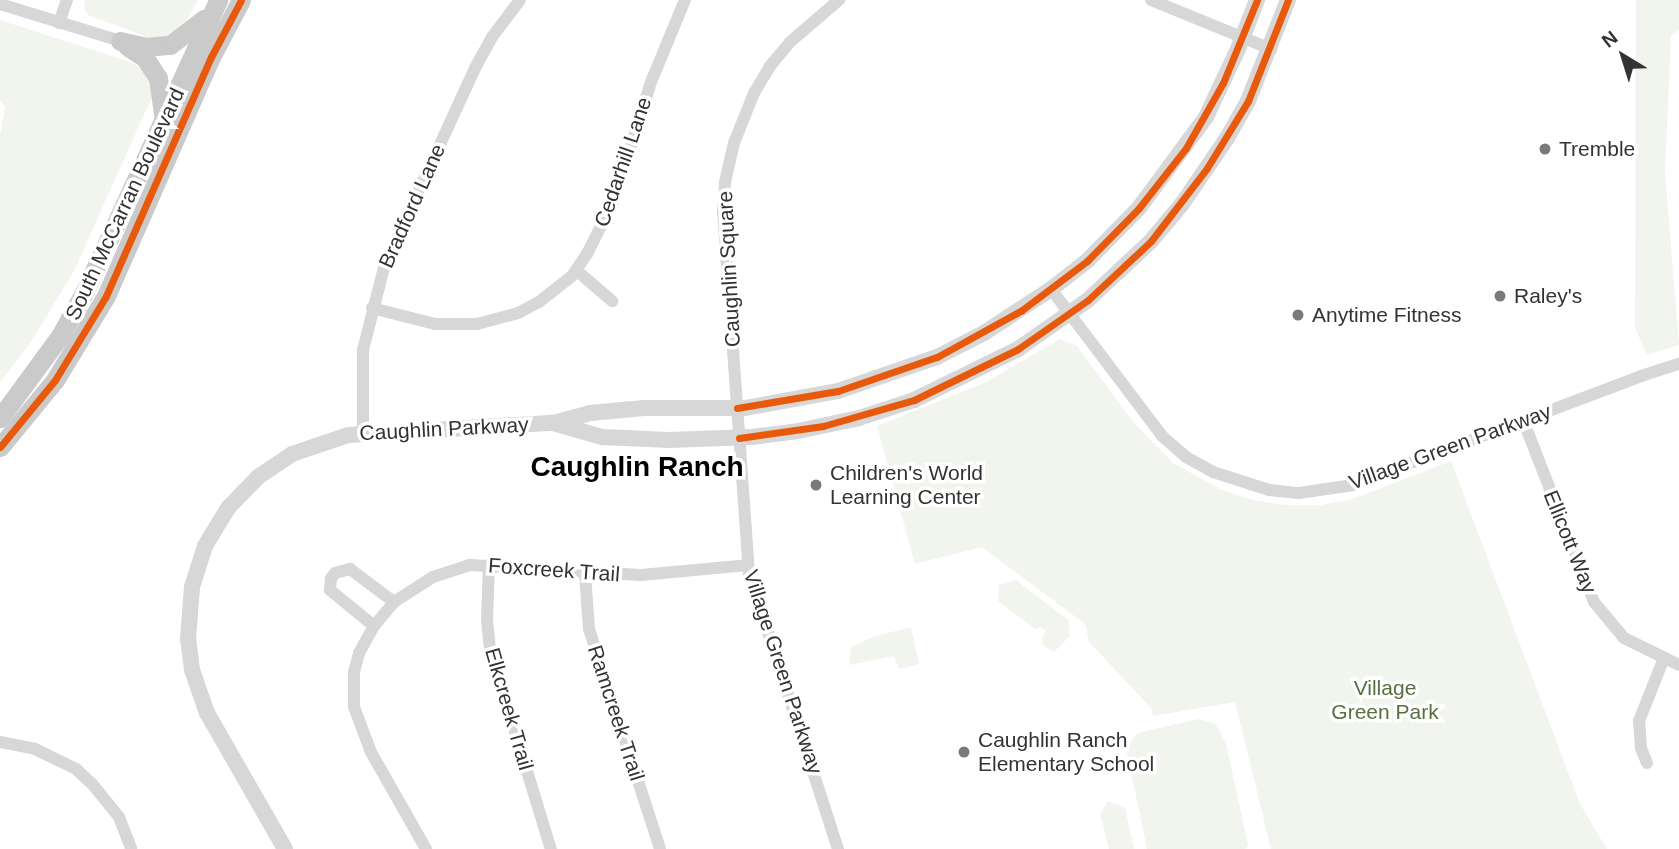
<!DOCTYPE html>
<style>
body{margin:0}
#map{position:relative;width:1679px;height:849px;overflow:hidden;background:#fff;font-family:Arial,sans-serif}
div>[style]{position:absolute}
.green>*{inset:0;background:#f1f5ed}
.minor>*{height:12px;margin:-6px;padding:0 6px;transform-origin:6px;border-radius:6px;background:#d7d7d7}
.tertiary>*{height:16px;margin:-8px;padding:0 8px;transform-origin:8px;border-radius:8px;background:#d7d7d7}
.primary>*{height:19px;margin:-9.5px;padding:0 9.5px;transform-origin:9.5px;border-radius:9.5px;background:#cacaca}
.cycleway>*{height:7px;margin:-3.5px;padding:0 3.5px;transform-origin:3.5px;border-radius:3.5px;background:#e8590c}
.dots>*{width:19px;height:19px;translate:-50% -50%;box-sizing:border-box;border:4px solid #fff;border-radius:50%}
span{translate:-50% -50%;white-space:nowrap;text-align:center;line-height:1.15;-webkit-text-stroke:7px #fff;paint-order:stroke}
.poi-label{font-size:21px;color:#333}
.left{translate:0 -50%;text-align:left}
.street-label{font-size:21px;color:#333}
.park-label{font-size:21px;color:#56703f}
.district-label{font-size:28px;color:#000;font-weight:700}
.north{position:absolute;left:1588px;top:21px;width:70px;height:70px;-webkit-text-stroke:5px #fff;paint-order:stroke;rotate:322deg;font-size:19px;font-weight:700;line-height:28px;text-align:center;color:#333}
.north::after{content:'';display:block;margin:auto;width:24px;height:32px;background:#333;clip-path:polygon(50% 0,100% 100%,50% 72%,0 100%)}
</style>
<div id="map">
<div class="green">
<i style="clip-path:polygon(85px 0,198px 0,184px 25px,173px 35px,150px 38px,88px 15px,84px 8px)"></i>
<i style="clip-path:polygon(1636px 0,1679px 0,1679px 30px,1671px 36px,1665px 172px,1679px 345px,1647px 355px,1635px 328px)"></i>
<i style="clip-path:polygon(0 20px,130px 62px,144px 70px,151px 83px,152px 97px,74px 271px,29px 345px,0 382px,0 136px,5px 107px,0 101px)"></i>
<i style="clip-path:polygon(1060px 339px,1077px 346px,1133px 422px,1173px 463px,1222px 490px,1253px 500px,1285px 505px,1321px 505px,1350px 500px,1451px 461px,1580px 804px,1607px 849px,1271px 849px,1235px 702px,1153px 716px,1151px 708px,1089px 642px,1085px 624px,982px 547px,915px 564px,877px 426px,986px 382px)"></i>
<i style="clip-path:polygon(1016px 580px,1068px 620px,1070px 636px,1054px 652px,1043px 646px,1042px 637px,1046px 631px,1041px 627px,1035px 629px,998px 601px,999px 585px)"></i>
<i style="clip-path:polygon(911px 627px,919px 664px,899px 669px,894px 656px,849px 665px,851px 647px,876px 636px)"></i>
<i style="clip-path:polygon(1198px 719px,1216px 724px,1226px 743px,1248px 845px,1245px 849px,1147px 849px,1126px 748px,1138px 733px)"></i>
<i style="clip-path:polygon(1108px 801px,1125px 808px,1134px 849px,1109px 849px,1100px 814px)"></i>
</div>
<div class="minor">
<i style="left:1151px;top:0;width:130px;rotate:22.2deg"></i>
<i style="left:0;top:4px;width:126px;rotate:17.1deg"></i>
<i style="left:59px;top:23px;width:24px;rotate:-71deg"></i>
<i style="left:576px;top:270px;width:48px;rotate:40.7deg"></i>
<i style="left:1051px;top:289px;width:184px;rotate:52.9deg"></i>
<i style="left:1162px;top:436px;width:32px;rotate:41deg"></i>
<i style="left:1186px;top:457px;width:31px;rotate:29deg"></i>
<i style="left:1213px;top:472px;width:59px;rotate:17.8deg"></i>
<i style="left:1269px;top:490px;width:30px;rotate:6deg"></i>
<i style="left:1299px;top:493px;width:55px;rotate:-8.4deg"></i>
<i style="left:1353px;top:485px;width:308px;rotate:-20.7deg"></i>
<i style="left:1641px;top:376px;width:40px;rotate:-18deg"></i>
<i style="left:372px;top:308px;width:65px;rotate:14.3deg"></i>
<i style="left:435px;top:324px;width:42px"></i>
<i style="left:477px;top:324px;width:42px;rotate:-15deg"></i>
<i style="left:518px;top:313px;width:24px;rotate:-28deg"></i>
<i style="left:539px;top:302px;width:42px;rotate:-38.2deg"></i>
<i style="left:572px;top:276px;width:27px;rotate:-56deg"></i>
<i style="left:587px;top:254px;width:63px;rotate:-63.4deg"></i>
<i style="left:615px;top:198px;width:121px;rotate:-72.8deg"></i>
<i style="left:651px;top:82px;width:89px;rotate:-67.5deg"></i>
<i style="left:1523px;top:420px;width:195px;rotate:68.7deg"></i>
<i style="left:1594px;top:602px;width:47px;rotate:50.2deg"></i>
<i style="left:1624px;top:638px;width:61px;rotate:26.1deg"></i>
<i style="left:363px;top:432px;width:82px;rotate:-90deg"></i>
<i style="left:363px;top:350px;width:89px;rotate:-75.7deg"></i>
<i style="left:385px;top:264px;width:216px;rotate:-65.3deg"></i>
<i style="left:475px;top:68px;width:35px;rotate:-61deg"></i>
<i style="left:492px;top:37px;width:46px;rotate:-52.9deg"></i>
<i style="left:489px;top:565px;width:55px;rotate:92.1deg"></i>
<i style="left:487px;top:620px;width:30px;rotate:84deg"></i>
<i style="left:490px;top:650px;width:208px;rotate:73deg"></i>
<i style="left:585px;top:574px;width:55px;rotate:85.8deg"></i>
<i style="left:589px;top:629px;width:231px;rotate:72.1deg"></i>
<i style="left:374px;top:626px;width:57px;rotate:-140.7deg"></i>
<i style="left:330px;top:590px;width:12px;rotate:-85deg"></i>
<i style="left:331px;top:578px;width:6px;rotate:-51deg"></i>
<i style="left:335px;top:573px;width:16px;rotate:-15deg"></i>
<i style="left:350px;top:569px;width:55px;rotate:36.9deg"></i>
<i style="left:0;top:742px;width:36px;rotate:11deg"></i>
<i style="left:35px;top:749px;width:46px;rotate:26deg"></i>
<i style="left:76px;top:769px;width:23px;rotate:43deg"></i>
<i style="left:93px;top:785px;width:41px;rotate:50.9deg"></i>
<i style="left:119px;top:817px;width:34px;rotate:69deg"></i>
<i style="left:1647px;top:763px;width:16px;rotate:-112deg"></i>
<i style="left:1641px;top:748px;width:27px;rotate:-94deg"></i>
<i style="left:1639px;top:721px;width:68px;rotate:-68.4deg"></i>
<i style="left:426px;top:849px;width:112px;rotate:-119.6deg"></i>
<i style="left:371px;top:752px;width:48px;rotate:-110.7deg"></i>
<i style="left:354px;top:707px;width:35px;rotate:-90deg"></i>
<i style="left:354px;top:672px;width:20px;rotate:-75deg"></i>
<i style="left:359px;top:653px;width:31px;rotate:-61deg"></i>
<i style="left:374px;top:626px;width:31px;rotate:-50deg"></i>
<i style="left:394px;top:602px;width:46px;rotate:-32.7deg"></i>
<i style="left:433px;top:577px;width:38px;rotate:-18deg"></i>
<i style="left:469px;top:565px;width:172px;rotate:3.3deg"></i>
<i style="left:641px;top:575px;width:107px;rotate:-5.3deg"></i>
<i style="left:838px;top:849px;width:290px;rotate:-107.9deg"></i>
<i style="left:749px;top:573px;width:361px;rotate:-94.1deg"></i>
<i style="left:723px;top:213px;width:31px;rotate:-86deg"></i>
<i style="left:725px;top:182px;width:40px;rotate:-77deg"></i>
<i style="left:734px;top:143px;width:54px;rotate:-68.2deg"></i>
<i style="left:754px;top:93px;width:31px;rotate:-59deg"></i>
<i style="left:770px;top:66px;width:31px;rotate:-50deg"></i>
<i style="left:790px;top:42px;width:65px;rotate:-40.6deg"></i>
</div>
<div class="tertiary">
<i style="left:553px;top:423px;width:51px;rotate:15.9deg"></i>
<i style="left:602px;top:437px;width:67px;rotate:2.6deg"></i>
<i style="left:669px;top:440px;width:83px;rotate:-2.1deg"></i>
<i style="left:752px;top:437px;width:46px;rotate:-7.4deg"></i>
<i style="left:798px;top:431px;width:62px;rotate:-12deg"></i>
<i style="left:859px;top:418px;width:58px;rotate:-18.1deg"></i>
<i style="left:914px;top:400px;width:116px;rotate:-26.1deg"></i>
<i style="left:1018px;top:349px;width:85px;rotate:-35deg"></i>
<i style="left:1088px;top:300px;width:86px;rotate:-43.1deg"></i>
<i style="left:1151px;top:241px;width:48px;rotate:-50deg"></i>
<i style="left:1182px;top:204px;width:80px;rotate:-55.7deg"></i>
<i style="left:1227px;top:138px;width:43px;rotate:-60.4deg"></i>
<i style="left:1248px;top:101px;width:109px;rotate:-68.4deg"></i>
<i style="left:285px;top:849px;width:157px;rotate:-119.8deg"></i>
<i style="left:207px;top:713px;width:46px;rotate:-109.2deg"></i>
<i style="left:192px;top:670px;width:31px;rotate:-97deg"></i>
<i style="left:188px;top:639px;width:52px;rotate:-85.6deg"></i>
<i style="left:192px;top:587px;width:43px;rotate:-72.4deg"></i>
<i style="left:205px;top:546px;width:44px;rotate:-58.8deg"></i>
<i style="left:228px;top:508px;width:43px;rotate:-45.9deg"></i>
<i style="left:258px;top:477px;width:41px;rotate:-34.1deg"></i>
<i style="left:292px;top:454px;width:59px;rotate:-18.7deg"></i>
<i style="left:348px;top:435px;width:205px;rotate:-3.4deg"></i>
<i style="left:553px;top:423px;width:38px;rotate:-15deg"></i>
<i style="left:590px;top:413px;width:54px;rotate:-5.3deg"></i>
<i style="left:644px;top:408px;width:101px"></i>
<i style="left:745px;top:408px;width:95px;rotate:-10.4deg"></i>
<i style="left:838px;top:391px;width:105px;rotate:-19deg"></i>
<i style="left:937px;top:357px;width:53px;rotate:-27.1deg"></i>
<i style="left:984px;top:333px;width:80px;rotate:-33.3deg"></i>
<i style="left:1051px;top:289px;width:46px;rotate:-37.9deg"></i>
<i style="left:1087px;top:261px;width:74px;rotate:-45.5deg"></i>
<i style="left:1139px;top:208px;width:113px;rotate:-53.6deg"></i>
<i style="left:1206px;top:117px;width:75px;rotate:-64.8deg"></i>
<i style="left:1238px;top:49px;width:53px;rotate:-68.8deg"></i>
</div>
<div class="primary">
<i style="left:120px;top:41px;width:26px;rotate:13deg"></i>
<i style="left:145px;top:47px;width:25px;rotate:-5deg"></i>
<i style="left:170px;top:45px;width:43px;rotate:-37.4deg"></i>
<i style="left:127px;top:46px;width:22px;rotate:34deg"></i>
<i style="left:145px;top:58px;width:24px;rotate:57deg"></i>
<i style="left:158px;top:78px;width:36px;rotate:82deg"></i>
<i style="left:0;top:418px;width:102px;rotate:-53.8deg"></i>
<i style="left:60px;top:336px;width:51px;rotate:-60.9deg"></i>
<i style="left:85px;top:291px;width:320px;rotate:-65.4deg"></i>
<i style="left:0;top:447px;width:87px;rotate:-50.6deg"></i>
<i style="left:55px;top:380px;width:98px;rotate:-58.7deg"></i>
<i style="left:106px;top:296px;width:261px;rotate:-66.3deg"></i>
<i style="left:211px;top:57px;width:64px;rotate:-62.2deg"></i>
</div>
<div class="cycleway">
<i style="left:737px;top:408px;width:102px;rotate:-9.6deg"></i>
<i style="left:838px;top:391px;width:105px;rotate:-19deg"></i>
<i style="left:937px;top:357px;width:97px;rotate:-28.9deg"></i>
<i style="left:1022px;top:310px;width:81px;rotate:-37deg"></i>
<i style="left:1087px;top:261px;width:74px;rotate:-45.5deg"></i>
<i style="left:1139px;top:208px;width:76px;rotate:-51.9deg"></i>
<i style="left:1186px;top:148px;width:75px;rotate:-60.4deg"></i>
<i style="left:1223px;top:83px;width:90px;rotate:-67.7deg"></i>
<i style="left:739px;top:438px;width:85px;rotate:-8.1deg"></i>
<i style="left:823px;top:426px;width:95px;rotate:-15.9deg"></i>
<i style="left:914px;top:400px;width:116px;rotate:-26.1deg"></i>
<i style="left:1018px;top:349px;width:85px;rotate:-35deg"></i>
<i style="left:1088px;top:300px;width:86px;rotate:-43.1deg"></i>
<i style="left:1151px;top:241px;width:92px;rotate:-52.5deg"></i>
<i style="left:1207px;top:168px;width:79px;rotate:-58.5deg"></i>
<i style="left:1248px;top:101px;width:109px;rotate:-68.4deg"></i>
<i style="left:0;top:447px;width:87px;rotate:-50.6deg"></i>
<i style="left:55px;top:380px;width:98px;rotate:-58.7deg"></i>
<i style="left:106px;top:296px;width:261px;rotate:-66.3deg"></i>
<i style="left:211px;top:57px;width:64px;rotate:-62.2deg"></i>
</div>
<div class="dots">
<i style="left:1545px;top:149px;background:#7a7a7a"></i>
<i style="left:1500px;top:296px;background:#7a7a7a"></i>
<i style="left:1298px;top:315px;background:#7a7a7a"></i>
<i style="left:816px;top:485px;background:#7a7a7a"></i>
<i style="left:964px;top:752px;background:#7a7a7a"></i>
</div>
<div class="poi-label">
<span class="left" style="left:1559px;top:149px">Tremble</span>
<span class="left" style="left:1514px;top:296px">Raley's</span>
<span class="left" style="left:1312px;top:315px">Anytime Fitness</span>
<span class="left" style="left:830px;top:485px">Children's World<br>Learning Center</span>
<span class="left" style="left:978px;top:752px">Caughlin Ranch<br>Elementary School</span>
</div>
<div class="street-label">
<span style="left:623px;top:162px;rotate:-71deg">Cedarhill Lane</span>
<span style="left:125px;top:204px;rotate:-65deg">South McCarran Boulevard</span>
<span style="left:412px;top:206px;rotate:-66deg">Bradford Lane</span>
<span style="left:729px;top:269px;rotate:-93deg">Caughlin Square</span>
<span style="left:444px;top:429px;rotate:-3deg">Caughlin Parkway</span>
<span style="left:1450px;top:447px;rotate:-20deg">Village Green Parkway</span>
<span style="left:1570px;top:542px;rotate:68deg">Ellicott Way</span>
<span style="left:554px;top:570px;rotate:4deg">Foxcreek Trail</span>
<span style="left:783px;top:672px;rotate:72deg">Village Green Parkway</span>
<span style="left:509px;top:709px;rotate:74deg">Elkcreek Trail</span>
<span style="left:616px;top:713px;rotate:72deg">Ramcreek Trail</span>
</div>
<div class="park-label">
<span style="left:1385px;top:700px">Village<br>Green Park</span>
</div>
<div class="district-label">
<span style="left:637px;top:467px">Caughlin Ranch</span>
</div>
<div class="north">N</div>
</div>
